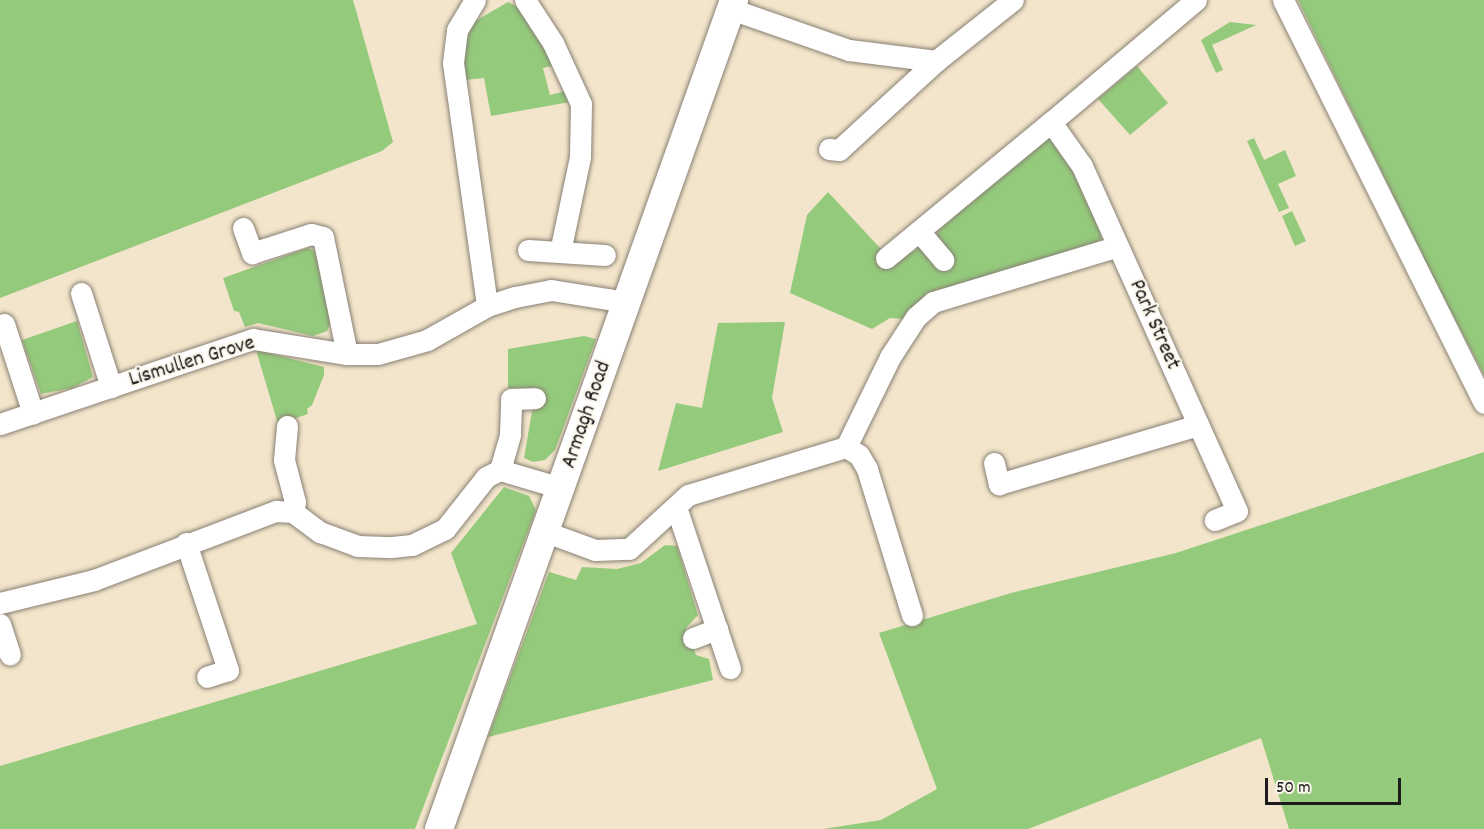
<!DOCTYPE html>
<style>
body{margin:0}
#map{position:relative;width:1484px;height:829px;overflow:hidden;background:#f3e5cb;font-family:Dekko,sans-serif}
div>[style]{position:absolute}
.green>*{inset:0;background:#94ca7c}
.roads{filter:drop-shadow(0 0 2px #888074) drop-shadow(0 0 2px #888074)}
.minor>*{height:21px;margin:-10.5px;padding:0 10.5px;transform-origin:10.5px;border-radius:10.5px;background:#fff}
.secondary>*{height:28px;margin:-14px;padding:0 14px;transform-origin:14px;border-radius:14px;background:#fff}
span{translate:-50% -50%;white-space:nowrap;text-align:center;line-height:1.15;-webkit-text-stroke:4.5px #fbf7ec;paint-order:stroke}
.street-label{font-size:22px;color:#1c1c1c}
.scale{position:absolute;left:1265px;top:778px;width:136px;height:27px;box-sizing:border-box;border:3px solid #1c1c1c;border-top:0;padding-left:8px;font-size:18px;line-height:21px;white-space:nowrap;color:#1c1c1c;-webkit-text-stroke:4px #fbf7ec;paint-order:stroke}
</style>
<div id="map">
<div class="green">
<i style="clip-path:polygon(0 0,353px 0,393px 142px,382px 151px,0 298px)"></i>
<i style="clip-path:polygon(1298px 0,1484px 0,1484px 375px,1430px 271px)"></i>
<i style="clip-path:polygon(508px 2px,524px 10px,556px 65px,543px 68px,550px 95px,569px 90px,570px 102px,491px 116px,484px 78px,465px 80px,461px 59px,465px 35px,472px 23px)"></i>
<i style="clip-path:polygon(1230px 22px,1256px 25px,1212px 45px,1223px 70px,1216px 73px,1201px 40px)"></i>
<i style="clip-path:polygon(1137px 66px,1168px 103px,1130px 135px,1098px 99px)"></i>
<i style="clip-path:polygon(1053px 138px,1063px 145px,1101px 233px,1101px 239px,1090px 246px,904px 319px,890px 318px,872px 329px,790px 293px,807px 215px,828px 192px,894px 263px,919px 248px,925px 249px,937px 238px,938px 231px,1043px 139px)"></i>
<i style="clip-path:polygon(1254px 138px,1264px 160px,1285px 150px,1296px 176px,1278px 184px,1289px 208px,1279px 212px,1247px 141px)"></i>
<i style="clip-path:polygon(1292px 211px,1306px 241px,1295px 246px,1282px 216px)"></i>
<i style="clip-path:polygon(308px 248px,315px 251px,331px 322px,327px 331px,313px 336px,258px 323px,245px 327px,239px 312px,234px 311px,223px 278px)"></i>
<i style="clip-path:polygon(77px 321px,93px 377px,72px 388px,41px 394px,22px 340px)"></i>
<i style="clip-path:polygon(785px 322px,772px 398px,783px 432px,658px 471px,676px 403px,702px 408px,718px 323px)"></i>
<i style="clip-path:polygon(584px 336px,596px 339px,555px 450px,545px 460px,533px 462px,524px 458px,536px 388px,508px 388px,508px 349px)"></i>
<i style="clip-path:polygon(256px 350px,324px 367px,324px 375px,312px 405px,307px 409px,308px 414px,278px 424px)"></i>
<i style="clip-path:polygon(1484px 452px,1484px 829px,1289px 829px,1261px 738px,1028px 829px,823px 829px,881px 820px,937px 789px,879px 633px,1011px 593px,1176px 553px)"></i>
<i style="clip-path:polygon(504px 487px,529px 496px,536px 510px,415px 829px,0 829px,0 766px,477px 624px,451px 553px)"></i>
<i style="clip-path:polygon(665px 545px,677px 546px,698px 615px,686px 628px,696px 655px,709px 659px,713px 680px,488px 737px,549px 572px,576px 580px,582px 567px,617px 569px,641px 563px)"></i>
</div>
<div class="roads">
<div class="minor">
<i style="left:475px;top:0;width:35px;rotate:121deg"></i>
<i style="left:457px;top:30px;width:33px;rotate:97deg"></i>
<i style="left:453px;top:63px;width:245px;rotate:82deg"></i>
<i style="left:525px;top:0;width:51px;rotate:56.9deg"></i>
<i style="left:553px;top:43px;width:67px;rotate:65.3deg"></i>
<i style="left:581px;top:104px;width:53px;rotate:91.1deg"></i>
<i style="left:580px;top:157px;width:97px;rotate:101.9deg"></i>
<i style="left:1196px;top:0;width:189px;rotate:139.9deg"></i>
<i style="left:1051px;top:122px;width:54px;rotate:54.8deg"></i>
<i style="left:1082px;top:166px;width:378px;rotate:65.8deg"></i>
<i style="left:1237px;top:511px;width:24px;rotate:158deg"></i>
<i style="left:1283px;top:0;width:450px;rotate:63.5deg"></i>
<i style="left:731px;top:9px;width:125px;rotate:19.2deg"></i>
<i style="left:849px;top:50px;width:88px;rotate:7.2deg"></i>
<i style="left:936px;top:61px;width:98px;rotate:-38.4deg"></i>
<i style="left:829px;top:149px;width:10px;rotate:6deg"></i>
<i style="left:839px;top:150px;width:132px;rotate:-42.5deg"></i>
<i style="left:243px;top:228px;width:27px;rotate:70deg"></i>
<i style="left:252px;top:253px;width:62px;rotate:-17.9deg"></i>
<i style="left:311px;top:234px;width:12px;rotate:14deg"></i>
<i style="left:323px;top:237px;width:119px;rotate:78.4deg"></i>
<i style="left:919px;top:231px;width:38px;rotate:50deg"></i>
<i style="left:528px;top:250px;width:77px;rotate:3.7deg"></i>
<i style="left:886px;top:258px;width:214px;rotate:-39.5deg"></i>
<i style="left:81px;top:293px;width:99px;rotate:72.3deg"></i>
<i style="left:4px;top:324px;width:94px;rotate:72deg"></i>
<i style="left:0;top:424px;width:267px;rotate:-18.6deg"></i>
<i style="left:253px;top:339px;width:95px;rotate:9.1deg"></i>
<i style="left:347px;top:354px;width:31px"></i>
<i style="left:378px;top:354px;width:51px;rotate:-15.9deg"></i>
<i style="left:427px;top:340px;width:69px;rotate:-29.5deg"></i>
<i style="left:487px;top:306px;width:29px;rotate:-18deg"></i>
<i style="left:515px;top:297px;width:37px;rotate:-11deg"></i>
<i style="left:551px;top:290px;width:77px;rotate:9deg"></i>
<i style="left:287px;top:426px;width:34px;rotate:95deg"></i>
<i style="left:284px;top:460px;width:43px;rotate:75.3deg"></i>
<i style="left:295px;top:502px;width:10px;rotate:101deg"></i>
<i style="left:846px;top:447px;width:100px;rotate:-63.9deg"></i>
<i style="left:890px;top:357px;width:48px;rotate:-57deg"></i>
<i style="left:916px;top:317px;width:23px;rotate:-41deg"></i>
<i style="left:933px;top:302px;width:193px;rotate:-16.8deg"></i>
<i style="left:994px;top:463px;width:22px;rotate:77deg"></i>
<i style="left:999px;top:484px;width:208px;rotate:-16.5deg"></i>
<i style="left:500px;top:470px;width:37px;rotate:-74deg"></i>
<i style="left:510px;top:434px;width:35px;rotate:-88deg"></i>
<i style="left:511px;top:399px;width:24px;rotate:-2deg"></i>
<i style="left:676px;top:507px;width:170px;rotate:71.5deg"></i>
<i style="left:546px;top:532px;width:52px;rotate:20.2deg"></i>
<i style="left:595px;top:550px;width:34px;rotate:-2deg"></i>
<i style="left:629px;top:549px;width:80px;rotate:-42.5deg"></i>
<i style="left:688px;top:495px;width:165px;rotate:-16.9deg"></i>
<i style="left:846px;top:447px;width:15px;rotate:32deg"></i>
<i style="left:859px;top:455px;width:16px;rotate:60deg"></i>
<i style="left:867px;top:469px;width:153px;rotate:72.9deg"></i>
<i style="left:186px;top:543px;width:134px;rotate:71.7deg"></i>
<i style="left:228px;top:670px;width:22px;rotate:162deg"></i>
<i style="left:0;top:603px;width:97px;rotate:-13.7deg"></i>
<i style="left:94px;top:580px;width:195px;rotate:-20.8deg"></i>
<i style="left:276px;top:511px;width:17px;rotate:3deg"></i>
<i style="left:293px;top:512px;width:34px;rotate:37deg"></i>
<i style="left:320px;top:532px;width:40px;rotate:20.2deg"></i>
<i style="left:358px;top:546px;width:34px;rotate:2deg"></i>
<i style="left:392px;top:547px;width:20px;rotate:-6deg"></i>
<i style="left:412px;top:545px;width:37px;rotate:-26deg"></i>
<i style="left:445px;top:529px;width:66px;rotate:-51.7deg"></i>
<i style="left:486px;top:477px;width:16px;rotate:-27deg"></i>
<i style="left:500px;top:470px;width:64px;rotate:16.4deg"></i>
<i style="left:0;top:624px;width:32px;rotate:72deg"></i>
<i style="left:693px;top:638px;width:26px;rotate:-21deg"></i>
</div>
<div class="secondary">
<i style="left:439px;top:829px;width:880px;rotate:-70.41deg"></i>
</div>
</div>
<div class="street-label">
<span style="left:1154px;top:325px;rotate:66deg">Park Street</span>
<span style="left:192px;top:362px;rotate:-17deg">Lismullen Grove</span>
<span style="left:587px;top:415px;rotate:-71deg">Armagh Road</span>
</div>
<div class="scale">50 m</div>
</div>
